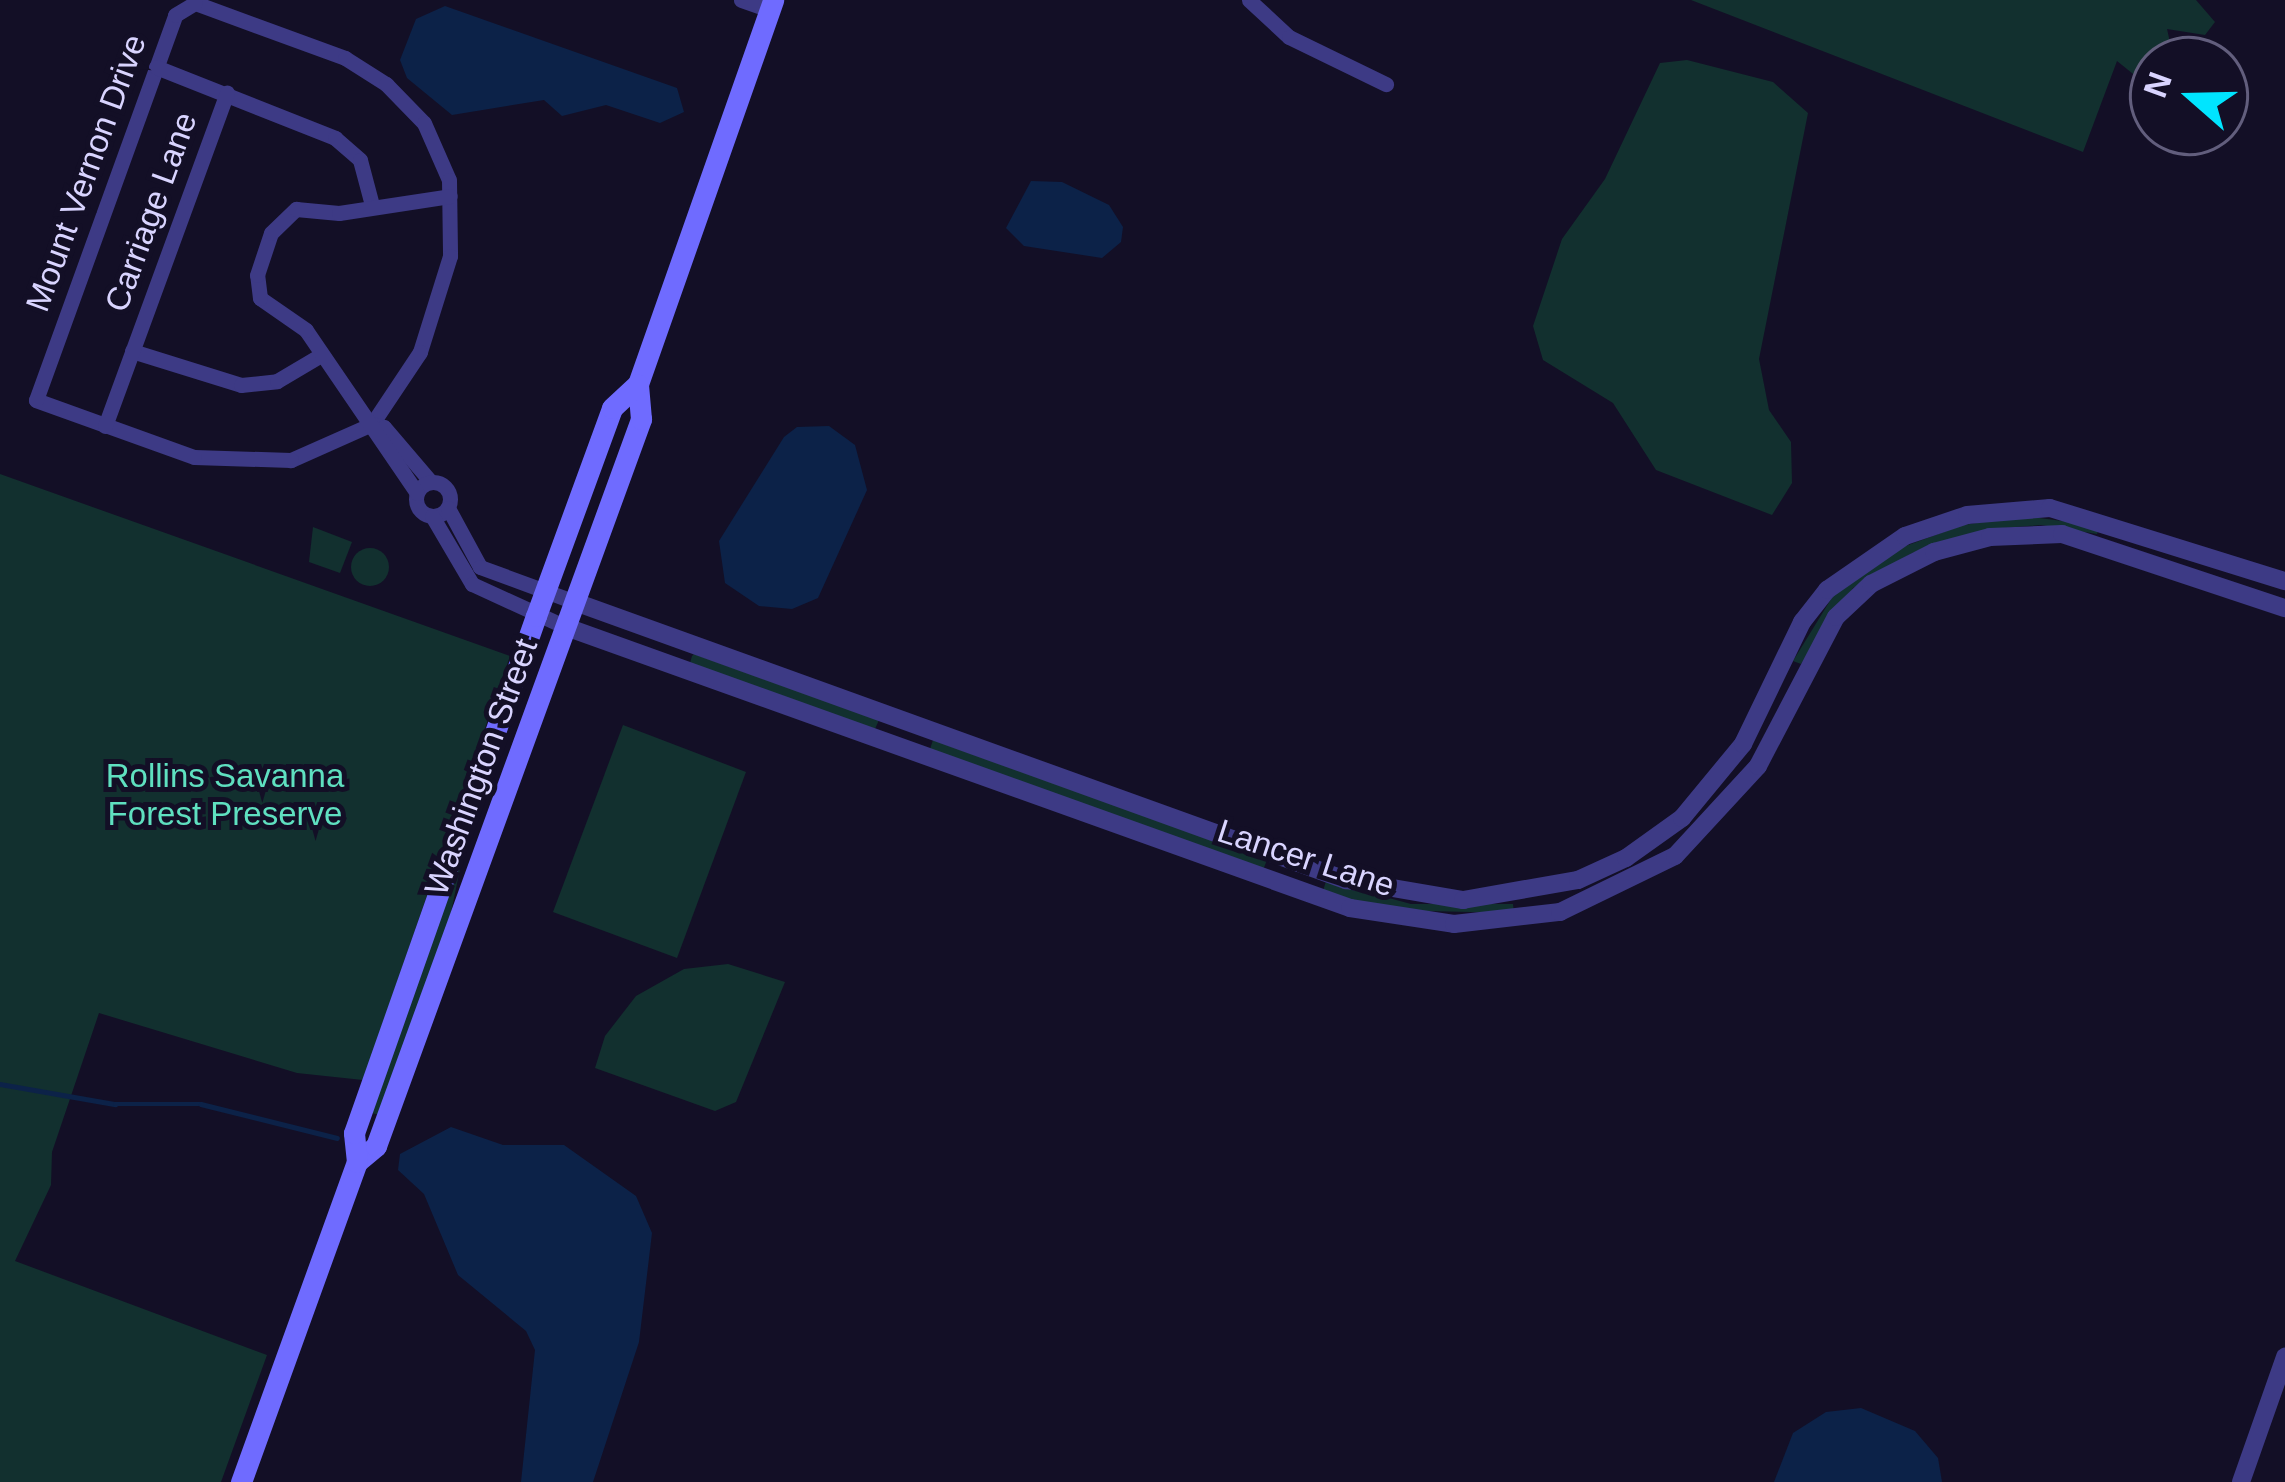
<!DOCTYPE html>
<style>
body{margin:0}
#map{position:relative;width:2285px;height:1482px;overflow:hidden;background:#130f26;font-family:Helvetica,sans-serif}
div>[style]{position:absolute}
.green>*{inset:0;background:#12302f}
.round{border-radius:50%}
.water>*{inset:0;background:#0c2248}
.stream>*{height:4.5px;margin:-2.25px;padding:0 2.25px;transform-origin:2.25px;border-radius:2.25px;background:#0c2248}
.minor>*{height:15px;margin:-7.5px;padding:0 7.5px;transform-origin:7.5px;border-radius:7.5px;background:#3d3a85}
.minor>.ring{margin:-7.5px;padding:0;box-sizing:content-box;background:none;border:15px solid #3d3a85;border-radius:50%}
.tertiary>*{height:18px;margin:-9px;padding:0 9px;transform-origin:9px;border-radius:9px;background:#3d3a85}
.secondary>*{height:21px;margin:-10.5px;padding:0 10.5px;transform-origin:10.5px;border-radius:10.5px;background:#6f6bff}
span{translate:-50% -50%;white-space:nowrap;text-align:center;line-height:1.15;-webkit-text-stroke:10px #130f26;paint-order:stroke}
.street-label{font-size:33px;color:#d9d4ff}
.park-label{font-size:33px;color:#5fe0c0}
.north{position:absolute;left:2129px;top:36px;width:120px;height:120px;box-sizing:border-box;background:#130f26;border:3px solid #625e7d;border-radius:50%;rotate:290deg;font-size:33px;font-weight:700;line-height:48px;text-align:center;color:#d9d4ff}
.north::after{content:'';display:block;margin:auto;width:42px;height:54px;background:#00e5ff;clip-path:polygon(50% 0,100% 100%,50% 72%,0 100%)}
</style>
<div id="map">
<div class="green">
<i style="clip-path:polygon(1691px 0,2196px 0,2215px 22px,2205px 35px,2167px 29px,2174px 60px,2153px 60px,2153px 90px,2117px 61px,2083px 152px)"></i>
<i style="clip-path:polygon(1687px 60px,1773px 82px,1808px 113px,1759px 359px,1769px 410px,1791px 442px,1792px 483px,1772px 515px,1656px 470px,1613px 403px,1543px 360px,1533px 326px,1562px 239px,1605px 179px,1660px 63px)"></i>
<i style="clip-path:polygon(0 474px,510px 656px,363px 1080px,297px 1073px,99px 1013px,52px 1152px,51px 1185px,15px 1261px,267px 1355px,221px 1482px,0 1482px)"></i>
<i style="clip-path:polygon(2025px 516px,2100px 526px,2097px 534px,2041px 525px,1990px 529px,1912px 553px,1853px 588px,1801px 664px,1793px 661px,1836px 591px,1900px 548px,1963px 525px)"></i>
<i style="clip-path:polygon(313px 527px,352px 542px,340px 573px,309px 562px)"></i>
<i class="round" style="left:351px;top:548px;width:38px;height:38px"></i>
<i style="clip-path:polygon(692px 656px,694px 654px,879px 720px,875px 729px,690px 663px)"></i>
<i style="clip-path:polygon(623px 725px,746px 772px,677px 958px,553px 912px)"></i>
<i style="clip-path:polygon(933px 740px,1267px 860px,1263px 870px,930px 749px)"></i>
<i style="clip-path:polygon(467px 835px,447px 932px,379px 1115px,372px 1113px)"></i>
<i style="clip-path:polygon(1326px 881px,1411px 904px,1513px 904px,1514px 913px,1383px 910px,1323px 891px)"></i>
<i style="clip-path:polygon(728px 964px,785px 982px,736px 1102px,715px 1111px,595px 1068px,605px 1036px,636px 996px,684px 969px)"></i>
</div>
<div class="water">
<i style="clip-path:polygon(445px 6px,677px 88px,684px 112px,660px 123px,606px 105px,562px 116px,544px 100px,452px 115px,407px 78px,400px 60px,416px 19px)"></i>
<i style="clip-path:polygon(1031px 181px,1062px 182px,1109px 205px,1123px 227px,1121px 242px,1102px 258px,1024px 246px,1006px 228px)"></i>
<i style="clip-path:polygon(829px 426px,855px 445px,867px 490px,818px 598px,792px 609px,759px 606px,725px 583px,719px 541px,784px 437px,797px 427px)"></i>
<i style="clip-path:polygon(451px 1127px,503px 1145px,564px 1145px,636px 1196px,652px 1233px,639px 1342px,593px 1482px,521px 1482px,535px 1350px,526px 1331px,458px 1275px,424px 1194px,398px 1170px,400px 1154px)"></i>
<i style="clip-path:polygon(1861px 1408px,1915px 1431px,1938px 1458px,1942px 1482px,1774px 1482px,1793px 1433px,1826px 1412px)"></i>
</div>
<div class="stream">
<i style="left:0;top:1084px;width:117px;rotate:9.9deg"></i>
<i style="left:115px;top:1104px;width:86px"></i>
<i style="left:201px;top:1104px;width:140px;rotate:14deg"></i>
</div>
<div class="minor">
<i style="left:741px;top:0;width:31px;rotate:19deg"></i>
<i style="left:1249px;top:0;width:54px;rotate:42.8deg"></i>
<i style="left:1289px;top:37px;width:108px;rotate:25.9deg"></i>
<i style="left:195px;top:3px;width:160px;rotate:20.1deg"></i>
<i style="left:345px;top:58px;width:49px;rotate:32.4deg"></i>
<i style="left:386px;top:84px;width:54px;rotate:45.7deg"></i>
<i style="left:424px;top:123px;width:62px;rotate:66.3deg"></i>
<i style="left:449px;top:180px;width:76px;rotate:89.2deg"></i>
<i style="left:450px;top:256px;width:101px;rotate:107.4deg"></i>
<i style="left:420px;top:352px;width:87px;rotate:123.7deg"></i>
<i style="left:372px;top:424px;width:89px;rotate:156deg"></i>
<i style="left:291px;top:460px;width:97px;rotate:-178.2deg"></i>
<i style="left:194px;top:457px;width:168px;rotate:-160.2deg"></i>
<i style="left:36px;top:400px;width:409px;rotate:-70.1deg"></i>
<i style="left:175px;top:15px;width:23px;rotate:-31deg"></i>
<i style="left:156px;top:67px;width:193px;rotate:21.6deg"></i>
<i style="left:335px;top:138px;width:33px;rotate:41deg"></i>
<i style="left:360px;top:160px;width:47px;rotate:75.1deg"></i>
<i style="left:132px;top:351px;width:114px;rotate:17.3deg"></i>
<i style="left:241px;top:385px;width:36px;rotate:-6deg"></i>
<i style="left:277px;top:381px;width:51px;rotate:-30.6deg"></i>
<i style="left:372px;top:424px;width:12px;rotate:14deg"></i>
<i style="left:384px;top:427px;width:72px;rotate:49.5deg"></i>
<i style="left:105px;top:426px;width:355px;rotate:-69.9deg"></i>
<i class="ring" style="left:416px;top:482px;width:19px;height:19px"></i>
<i style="left:417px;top:493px;width:197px;rotate:-124.3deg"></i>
<i style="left:306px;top:330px;width:56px;rotate:-145.2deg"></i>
<i style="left:260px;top:298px;width:23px;rotate:-97deg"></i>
<i style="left:257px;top:275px;width:44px;rotate:-71.6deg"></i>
<i style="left:271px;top:233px;width:35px;rotate:-44deg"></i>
<i style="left:296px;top:209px;width:43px;rotate:5.3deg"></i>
<i style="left:339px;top:213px;width:112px;rotate:-8.7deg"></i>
<i style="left:448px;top:508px;width:67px;rotate:61.5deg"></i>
<i style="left:480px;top:567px;width:101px;rotate:20.2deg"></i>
<i style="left:432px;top:516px;width:79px;rotate:59.5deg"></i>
<i style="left:472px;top:584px;width:103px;rotate:24.6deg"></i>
</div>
<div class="tertiary">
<i style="left:575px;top:602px;width:820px;rotate:19.83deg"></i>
<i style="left:1346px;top:880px;width:119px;rotate:9.7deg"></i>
<i style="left:1463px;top:900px;width:117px;rotate:-9.9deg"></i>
<i style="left:1578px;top:880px;width:53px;rotate:-24.6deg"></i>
<i style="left:1626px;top:858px;width:69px;rotate:-35.5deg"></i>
<i style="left:1682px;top:818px;width:96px;rotate:-50.5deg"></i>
<i style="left:1743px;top:744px;width:136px;rotate:-64.2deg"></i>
<i style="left:1802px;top:622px;width:41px;rotate:-52deg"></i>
<i style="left:1827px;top:590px;width:95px;rotate:-34.7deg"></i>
<i style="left:1905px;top:536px;width:65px;rotate:-18.7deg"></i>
<i style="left:1967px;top:515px;width:83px;rotate:-4.8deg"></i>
<i style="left:2050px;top:508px;width:246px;rotate:17.3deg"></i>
<i style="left:566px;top:627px;width:833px;rotate:19.72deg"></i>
<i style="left:1350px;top:908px;width:105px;rotate:8.7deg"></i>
<i style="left:1454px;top:924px;width:107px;rotate:-6.5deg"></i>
<i style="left:1560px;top:912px;width:128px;rotate:-26deg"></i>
<i style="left:1675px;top:856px;width:122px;rotate:-47.3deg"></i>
<i style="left:1758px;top:766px;width:168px;rotate:-62.4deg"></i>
<i style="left:1836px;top:617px;width:48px;rotate:-43.3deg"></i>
<i style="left:1871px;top:584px;width:71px;rotate:-26.9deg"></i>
<i style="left:1934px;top:552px;width:58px;rotate:-15deg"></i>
<i style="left:1990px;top:537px;width:72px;rotate:-2.4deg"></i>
<i style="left:2062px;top:534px;width:235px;rotate:18.4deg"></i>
<i style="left:2241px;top:1482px;width:133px;rotate:-70.6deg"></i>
</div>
<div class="secondary">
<i style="left:357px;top:1162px;width:25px;rotate:-40deg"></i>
<i style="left:376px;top:1146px;width:774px;rotate:-69.97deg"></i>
<i style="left:641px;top:419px;width:35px;rotate:-95deg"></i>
<i style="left:638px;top:384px;width:407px;rotate:-70.6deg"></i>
<i style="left:241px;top:1482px;width:340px;rotate:-70.1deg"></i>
<i style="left:357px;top:1162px;width:29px;rotate:-96deg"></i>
<i style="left:354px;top:1133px;width:548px;rotate:-70.61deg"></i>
<i style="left:536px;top:616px;width:221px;rotate:-69.9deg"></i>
<i style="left:612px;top:408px;width:35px;rotate:-43deg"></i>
</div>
<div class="street-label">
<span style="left:86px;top:173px;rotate:-70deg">Mount Vernon Drive</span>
<span style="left:151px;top:212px;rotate:-70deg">Carriage Lane</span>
<span style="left:481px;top:767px;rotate:-70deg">Washington Street</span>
<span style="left:1306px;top:858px;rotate:18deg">Lancer Lane</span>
</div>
<div class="park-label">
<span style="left:225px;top:795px">Rollins Savanna<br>Forest Preserve</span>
</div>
<div class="north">N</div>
</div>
